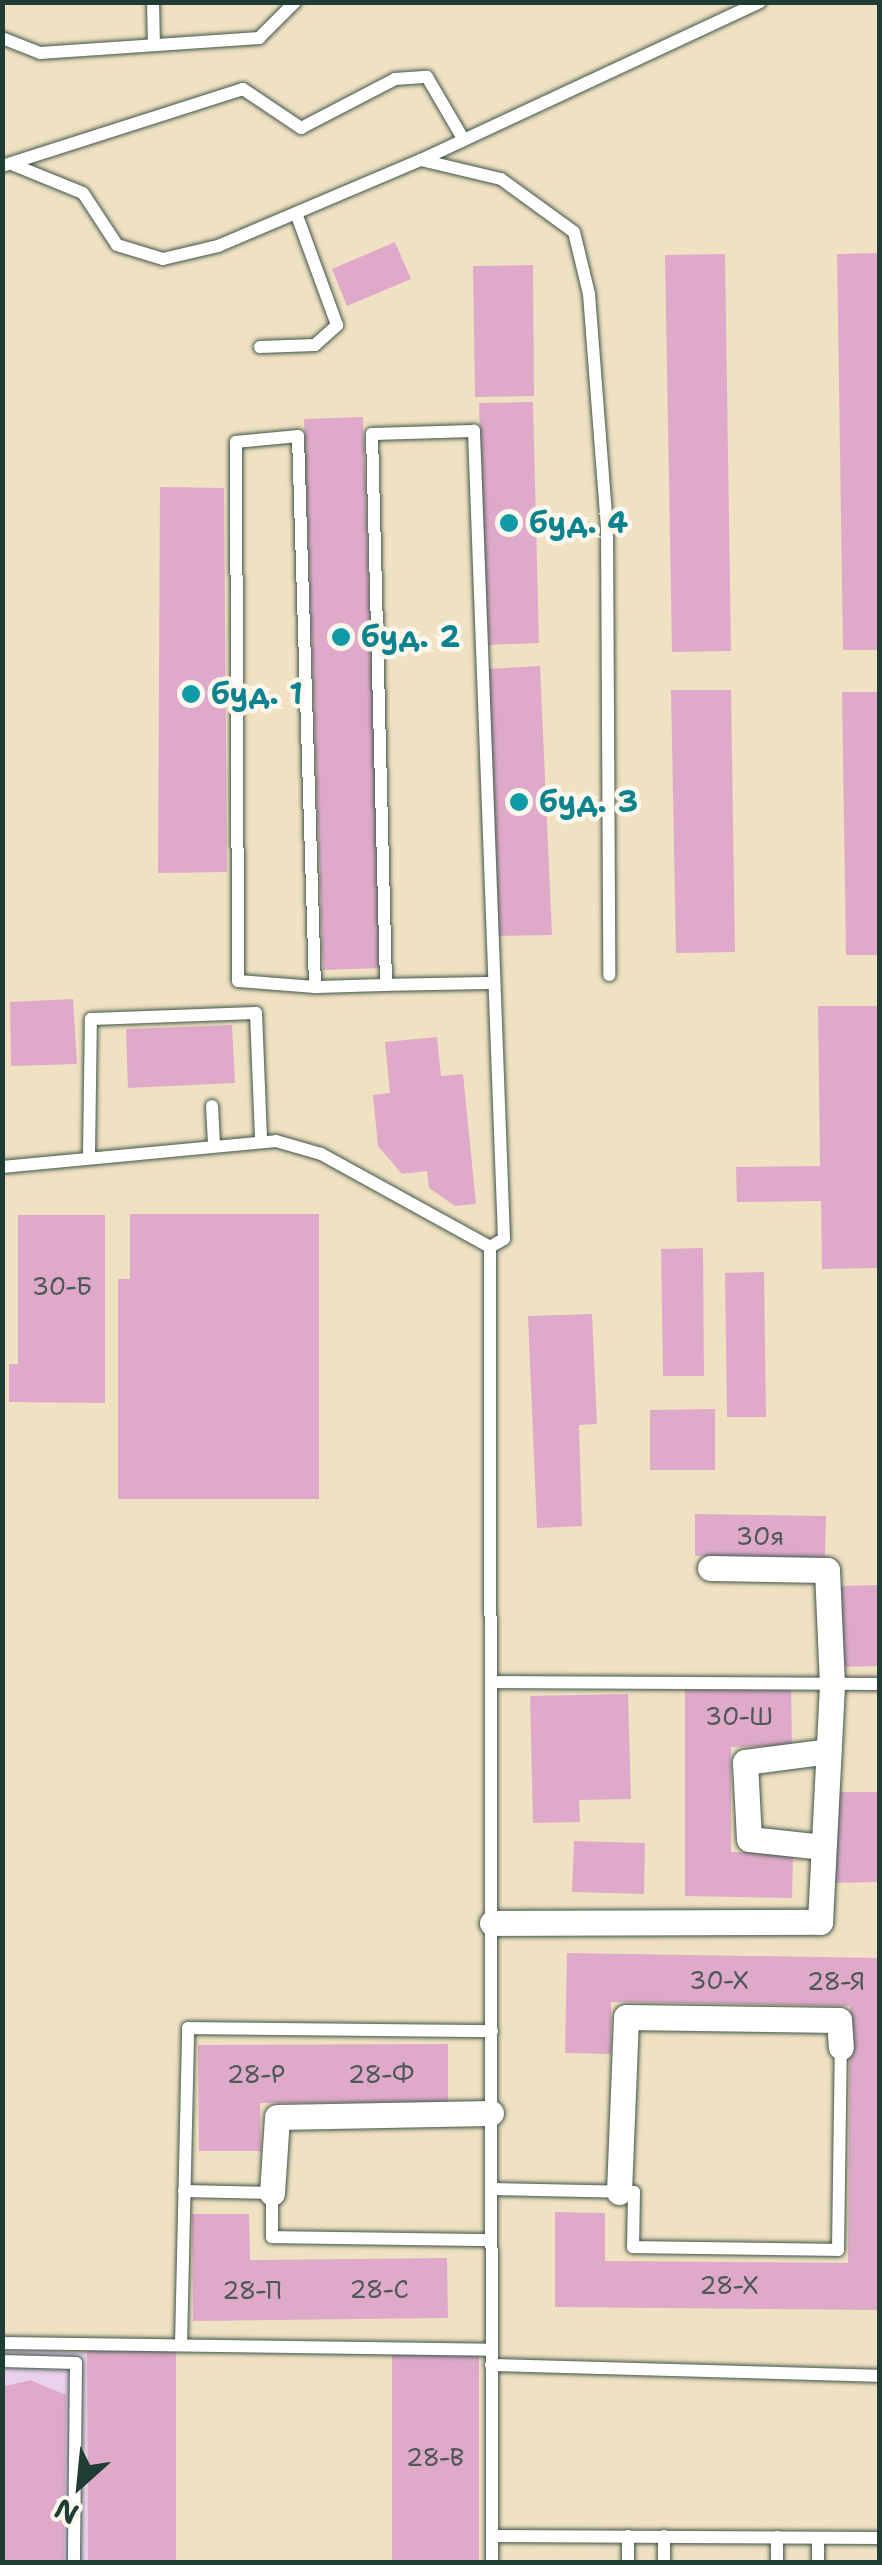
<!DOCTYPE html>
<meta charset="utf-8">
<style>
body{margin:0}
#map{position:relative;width:882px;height:2565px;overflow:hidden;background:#f0e1c2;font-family:"Shantell Sans",sans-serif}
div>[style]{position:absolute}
.built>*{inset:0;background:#ead1ec}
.building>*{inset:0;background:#dfaac9}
.roads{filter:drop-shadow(0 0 2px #3e5649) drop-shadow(0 0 2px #3e5649)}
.lane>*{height:12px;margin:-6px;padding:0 6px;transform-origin:6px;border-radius:6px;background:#fff}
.street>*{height:25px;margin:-12.5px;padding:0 12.5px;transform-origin:12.5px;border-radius:12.5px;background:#fff}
.dots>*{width:28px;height:28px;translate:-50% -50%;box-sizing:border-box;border:5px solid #fbf7ec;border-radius:50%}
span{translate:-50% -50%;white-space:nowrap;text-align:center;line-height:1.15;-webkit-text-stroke:9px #fbf7ec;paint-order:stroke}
.number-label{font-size:25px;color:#4f5859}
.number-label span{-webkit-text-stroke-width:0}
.culture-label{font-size:30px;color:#0d838f;font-weight:700}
.left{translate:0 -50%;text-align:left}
.frame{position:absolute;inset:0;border:5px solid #1f3d34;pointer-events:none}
.north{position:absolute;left:30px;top:2435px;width:100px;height:100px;-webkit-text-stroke:8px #fbf7ec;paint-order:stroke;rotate:207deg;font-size:28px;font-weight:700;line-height:40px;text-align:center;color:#1f3d34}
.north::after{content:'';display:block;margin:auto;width:35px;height:45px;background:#1f3d34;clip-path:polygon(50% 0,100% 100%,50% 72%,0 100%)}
</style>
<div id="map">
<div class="built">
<i style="clip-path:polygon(3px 2350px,87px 2352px,88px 2562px,3px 2562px)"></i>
</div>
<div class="building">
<i style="clip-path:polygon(395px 242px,411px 279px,347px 306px,332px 269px)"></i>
<i style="clip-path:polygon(880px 253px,880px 650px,843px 650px,837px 254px)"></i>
<i style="clip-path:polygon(725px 254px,731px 651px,672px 652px,665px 255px)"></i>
<i style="clip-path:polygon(533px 265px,534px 396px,475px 397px,473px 266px)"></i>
<i style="clip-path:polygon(533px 402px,539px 643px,485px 645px,479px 403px)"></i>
<i style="clip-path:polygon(363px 417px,382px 968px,323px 970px,304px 419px)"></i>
<i style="clip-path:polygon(160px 487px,224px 488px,227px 872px,158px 873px)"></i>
<i style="clip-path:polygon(540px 666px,552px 935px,498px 936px,487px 669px)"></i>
<i style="clip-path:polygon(671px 690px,731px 690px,735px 952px,676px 953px)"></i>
<i style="clip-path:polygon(842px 692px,880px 692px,880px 955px,846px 955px)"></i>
<i style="clip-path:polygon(73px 999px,77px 1064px,11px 1066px,10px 1002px)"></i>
<i style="clip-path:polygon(818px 1006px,880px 1006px,880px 1268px,822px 1269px,821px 1201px,737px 1202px,736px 1167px,820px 1166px)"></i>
<i style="clip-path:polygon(232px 1025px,235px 1083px,128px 1088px,126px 1029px)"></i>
<i style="clip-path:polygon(437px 1037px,441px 1076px,463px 1074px,476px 1204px,455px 1206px,429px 1188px,427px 1171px,402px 1174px,378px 1146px,373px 1095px,390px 1093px,385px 1042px)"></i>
<i style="clip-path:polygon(130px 1214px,319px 1214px,319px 1499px,118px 1499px,118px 1279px,130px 1279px)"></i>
<i style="clip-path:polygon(18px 1215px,105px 1215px,105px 1403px,9px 1402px,9px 1364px,18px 1364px)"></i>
<i style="clip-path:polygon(703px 1248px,704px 1376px,663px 1376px,661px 1249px)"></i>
<i style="clip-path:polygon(764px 1272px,766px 1417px,727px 1417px,725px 1273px)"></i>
<i style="clip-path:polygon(592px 1314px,597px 1424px,579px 1425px,582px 1526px,537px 1528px,528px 1316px)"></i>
<i style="clip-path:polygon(715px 1409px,715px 1470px,650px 1470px,650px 1410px)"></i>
<i style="clip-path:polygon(695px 1514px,826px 1516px,825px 1558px,695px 1556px)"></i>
<i style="clip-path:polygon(880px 1585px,880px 1666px,839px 1667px,837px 1586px)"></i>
<i style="clip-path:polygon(791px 1685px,792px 1746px,731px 1747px,731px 1852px,793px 1853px,792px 1898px,685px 1896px,685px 1686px)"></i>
<i style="clip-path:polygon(628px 1694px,631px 1799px,579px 1800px,580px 1822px,533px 1823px,530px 1696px)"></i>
<i style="clip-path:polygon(831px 1792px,880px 1792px,880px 1882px,833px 1883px)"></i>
<i style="clip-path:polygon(574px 1841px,645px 1843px,644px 1894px,572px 1892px)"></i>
<i style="clip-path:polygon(567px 1953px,880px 1958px,880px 2310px,555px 2307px,555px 2212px,605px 2213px,605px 2261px,848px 2263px,850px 2006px,611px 2002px,611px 2054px,565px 2053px)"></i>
<i style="clip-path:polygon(448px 2044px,448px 2102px,260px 2103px,261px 2151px,199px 2151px,198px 2045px)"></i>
<i style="clip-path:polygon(192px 2214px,249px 2214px,250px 2260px,447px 2258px,448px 2318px,193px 2321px)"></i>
<i style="clip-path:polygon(87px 2344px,176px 2344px,176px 2562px,88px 2562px)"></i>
<i style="clip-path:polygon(392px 2350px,479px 2351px,479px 2562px,392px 2562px)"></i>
<i style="clip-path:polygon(30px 2380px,66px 2395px,64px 2562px,2px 2562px,2px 2387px)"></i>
</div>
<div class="roads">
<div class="lane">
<i style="left:153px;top:2px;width:43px;rotate:88.7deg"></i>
<i style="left:2px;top:38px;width:41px;rotate:21.5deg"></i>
<i style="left:40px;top:53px;width:220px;rotate:-3.9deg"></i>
<i style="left:259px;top:38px;width:51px;rotate:-45deg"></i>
<i style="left:421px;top:160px;width:82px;rotate:13.4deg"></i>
<i style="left:501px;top:179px;width:90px;rotate:36deg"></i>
<i style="left:574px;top:232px;width:64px;rotate:76.4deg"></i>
<i style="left:589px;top:294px;width:234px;rotate:85.6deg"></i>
<i style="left:607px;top:527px;width:448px;rotate:89.7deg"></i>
<i style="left:14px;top:165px;width:74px;rotate:22.1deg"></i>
<i style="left:83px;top:193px;width:62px;rotate:56.8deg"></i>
<i style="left:117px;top:245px;width:48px;rotate:16.9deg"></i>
<i style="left:163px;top:259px;width:57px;rotate:-13.3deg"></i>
<i style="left:218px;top:246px;width:220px;rotate:-23deg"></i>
<i style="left:421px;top:160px;width:374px;rotate:-25deg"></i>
<i style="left:2px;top:166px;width:253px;rotate:-17.7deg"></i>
<i style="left:243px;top:89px;width:70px;rotate:33.9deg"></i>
<i style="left:301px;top:128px;width:106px;rotate:-27.5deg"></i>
<i style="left:395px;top:79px;width:32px;rotate:-4deg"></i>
<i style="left:427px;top:77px;width:69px;rotate:59.7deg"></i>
<i style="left:260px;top:347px;width:55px;rotate:-2.1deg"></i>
<i style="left:315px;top:345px;width:30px;rotate:-42deg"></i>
<i style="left:337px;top:325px;width:119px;rotate:-110.1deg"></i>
<i style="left:315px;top:987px;width:77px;rotate:-175.5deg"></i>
<i style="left:238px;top:981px;width:539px;rotate:-90.21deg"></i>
<i style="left:236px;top:442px;width:62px;rotate:-5.5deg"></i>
<i style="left:298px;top:436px;width:551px;rotate:88.23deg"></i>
<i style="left:315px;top:987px;width:71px;rotate:-1.6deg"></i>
<i style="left:212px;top:1106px;width:34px;rotate:87deg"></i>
<i style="left:89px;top:1155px;width:136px;rotate:-89.2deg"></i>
<i style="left:91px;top:1019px;width:165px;rotate:-2.1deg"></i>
<i style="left:256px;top:1013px;width:127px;rotate:87.7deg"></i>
<i style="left:2px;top:1167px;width:275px;rotate:-5.4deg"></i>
<i style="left:276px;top:1141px;width:47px;rotate:16.1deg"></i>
<i style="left:321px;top:1154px;width:193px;rotate:28.8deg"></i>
<i style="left:493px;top:1682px;width:387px;rotate:0.3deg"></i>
<i style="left:491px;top:2189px;width:143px;rotate:1.2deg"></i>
<i style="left:634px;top:2192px;width:55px;rotate:91deg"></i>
<i style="left:633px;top:2247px;width:205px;rotate:0.8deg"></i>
<i style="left:838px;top:2250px;width:203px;rotate:-89.2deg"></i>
<i style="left:184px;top:2191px;width:88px;rotate:1.3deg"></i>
<i style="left:272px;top:2193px;width:44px;rotate:90deg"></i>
<i style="left:272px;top:2237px;width:219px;rotate:0.8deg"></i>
<i style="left:2px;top:2343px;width:490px;rotate:0.8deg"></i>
<i style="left:181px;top:2345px;width:317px;rotate:-88.7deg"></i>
<i style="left:188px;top:2028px;width:304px;rotate:0.6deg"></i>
<i style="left:2px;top:2361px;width:74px;rotate:1.5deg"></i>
<i style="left:76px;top:2363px;width:199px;rotate:90.6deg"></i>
<i style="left:491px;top:2365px;width:389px;rotate:1.6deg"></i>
<i style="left:492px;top:2536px;width:388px;rotate:0.3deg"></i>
<i style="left:628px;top:2536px;width:26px;rotate:90deg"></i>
<i style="left:664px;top:2536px;width:26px;rotate:90deg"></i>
<i style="left:492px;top:2562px;width:1315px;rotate:-90.09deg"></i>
<i style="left:490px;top:1247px;width:16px;rotate:-30deg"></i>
<i style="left:504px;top:1239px;width:809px;rotate:-92.13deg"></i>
<i style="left:474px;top:431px;width:102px;rotate:178.3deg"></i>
<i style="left:372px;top:434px;width:551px;rotate:88.54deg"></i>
<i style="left:386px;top:985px;width:108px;rotate:-1.1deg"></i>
<i style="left:777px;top:2562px;width:25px;rotate:-90deg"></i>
<i style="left:818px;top:2562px;width:24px;rotate:-90deg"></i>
</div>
<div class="street">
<i style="left:823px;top:1847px;width:74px;rotate:-173.8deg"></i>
<i style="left:749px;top:1839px;width:77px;rotate:-93deg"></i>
<i style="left:745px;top:1762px;width:84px;rotate:-7.5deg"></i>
<i style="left:492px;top:1923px;width:328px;rotate:-0.2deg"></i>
<i style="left:820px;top:1922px;width:237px;rotate:-87.1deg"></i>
<i style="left:832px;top:1685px;width:115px;rotate:-92.5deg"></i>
<i style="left:827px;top:1570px;width:117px;rotate:-179deg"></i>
<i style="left:619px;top:2192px;width:175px;rotate:-87.7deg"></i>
<i style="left:626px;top:2017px;width:213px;rotate:0.8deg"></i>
<i style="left:839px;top:2020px;width:27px;rotate:86deg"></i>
<i style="left:272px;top:2193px;width:76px;rotate:-86.2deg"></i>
<i style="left:277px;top:2117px;width:214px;rotate:-1.1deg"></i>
</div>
</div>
<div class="dots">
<i style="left:509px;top:523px;background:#0f9aa8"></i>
<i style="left:341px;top:637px;background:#0f9aa8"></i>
<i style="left:191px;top:694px;background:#0f9aa8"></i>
<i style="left:519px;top:802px;background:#0f9aa8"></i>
</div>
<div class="number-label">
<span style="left:62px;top:1286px">30-Б</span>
<span style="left:760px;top:1536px">30я</span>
<span style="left:739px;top:1716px">30-Ш</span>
<span style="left:719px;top:1980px">30-Х</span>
<span style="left:836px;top:1981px">28-Я</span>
<span style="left:256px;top:2074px">28-Р</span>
<span style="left:381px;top:2074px">28-Ф</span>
<span style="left:729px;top:2285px">28-Х</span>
<span style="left:379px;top:2289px">28-С</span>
<span style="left:252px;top:2290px">28-П</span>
<span style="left:435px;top:2457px">28-В</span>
</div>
<div class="culture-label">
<span class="left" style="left:529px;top:523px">буд. 4</span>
<span class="left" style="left:361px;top:637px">буд. 2</span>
<span class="left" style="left:211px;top:694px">буд. 1</span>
<span class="left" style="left:539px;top:802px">буд. 3</span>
</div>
<div class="frame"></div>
<div class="north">N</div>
</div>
